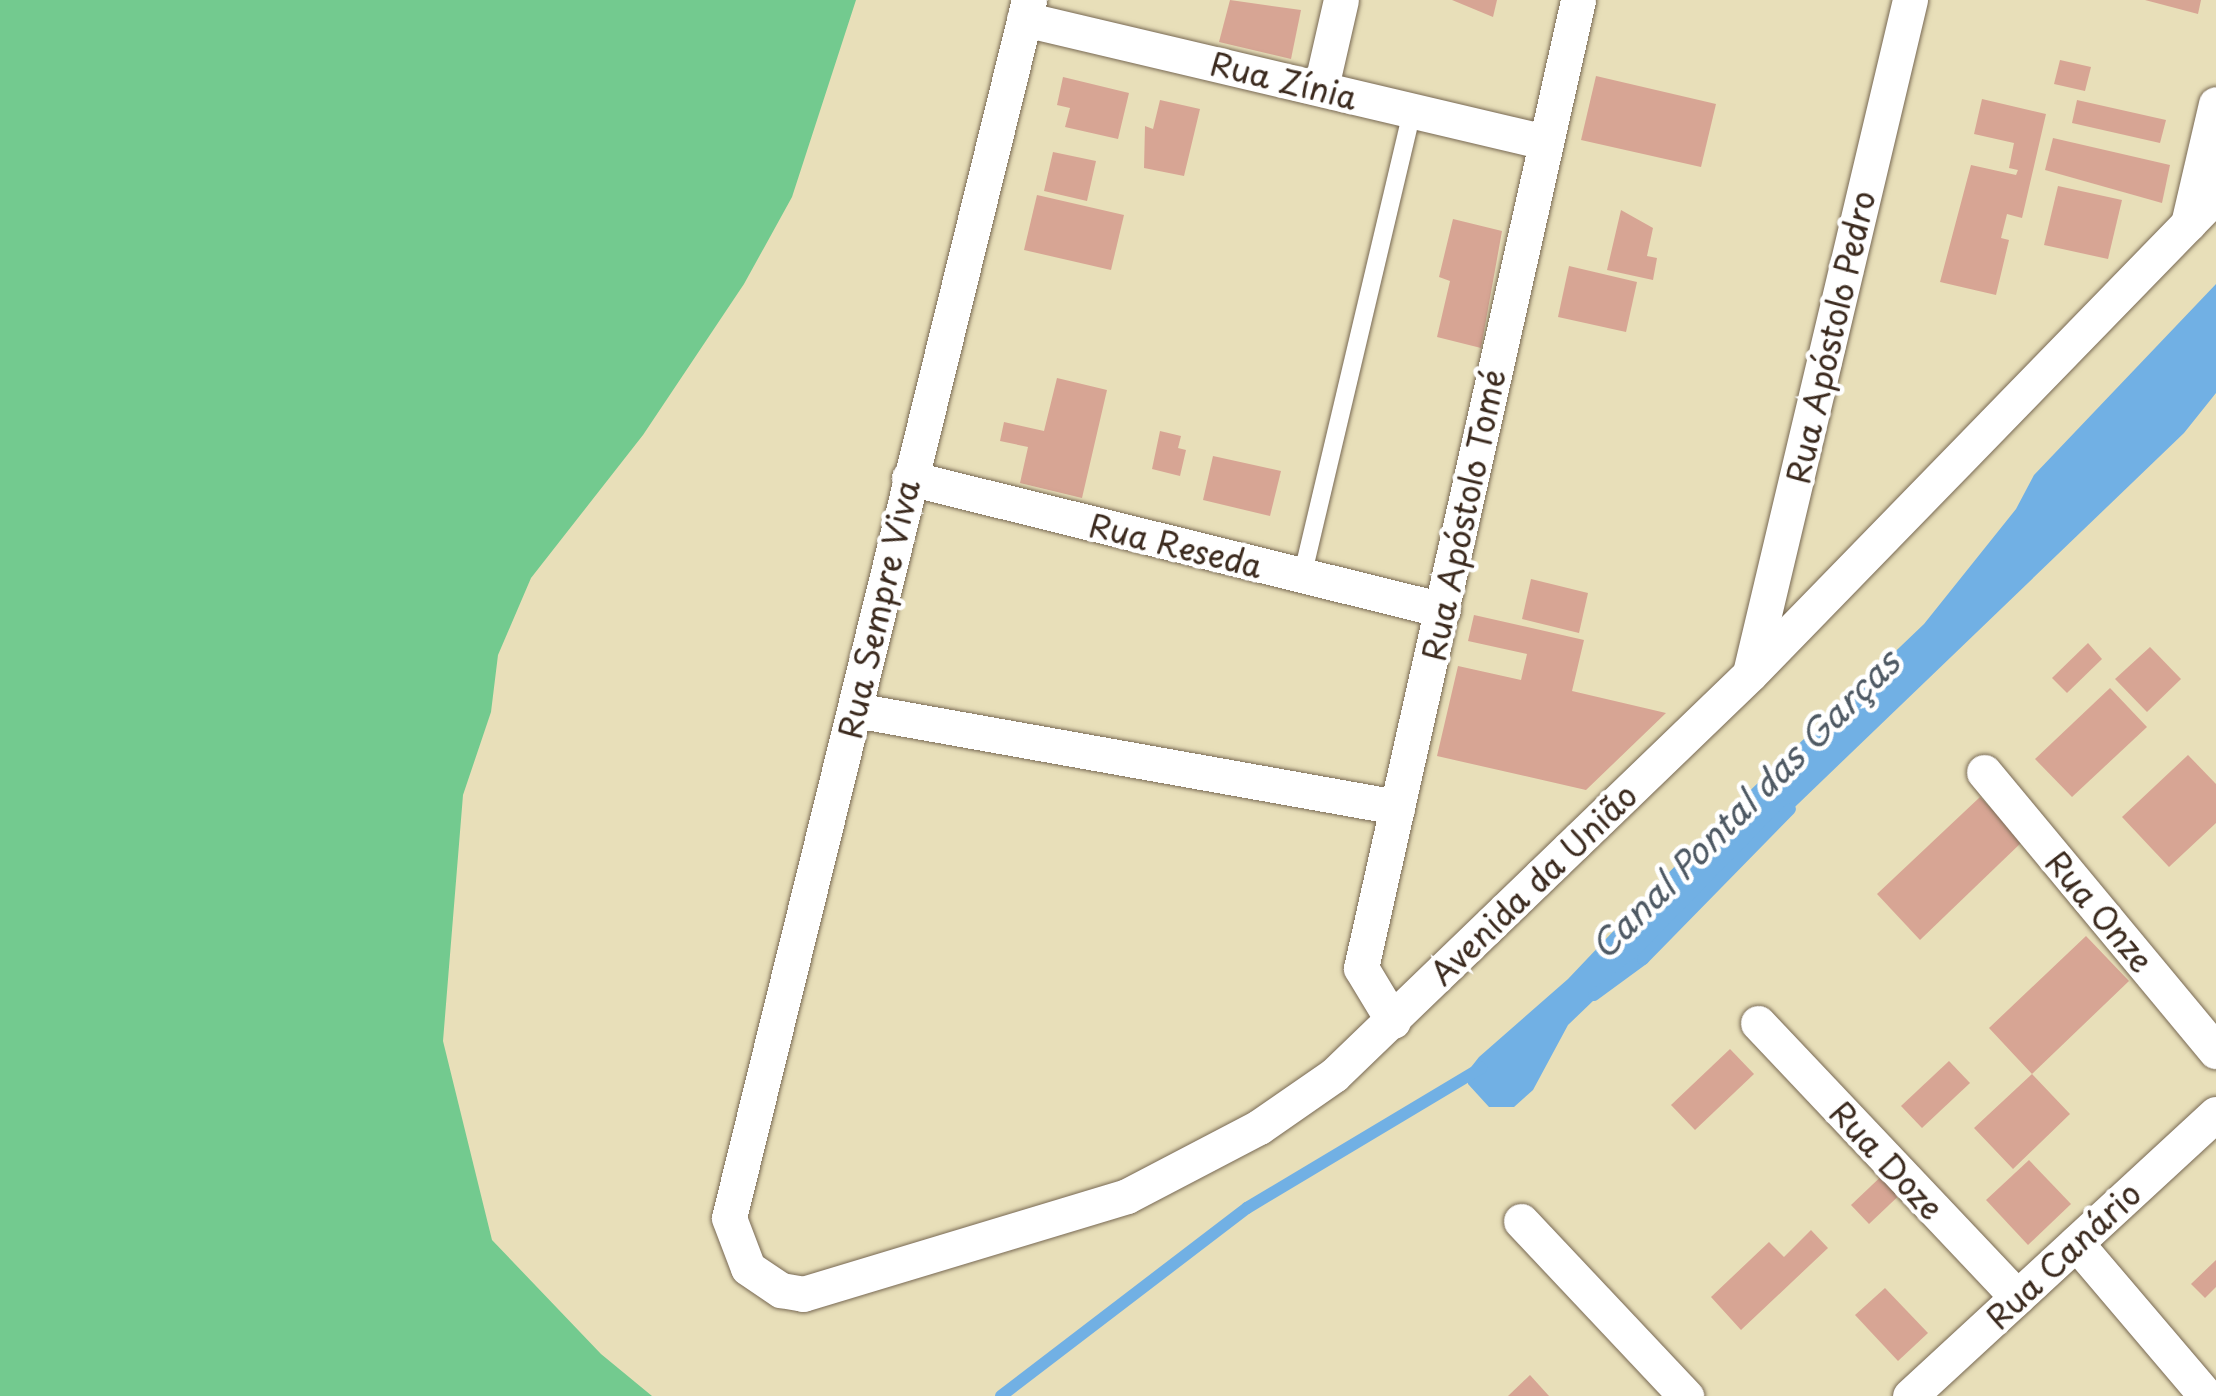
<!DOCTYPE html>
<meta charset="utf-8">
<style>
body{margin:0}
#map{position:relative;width:2216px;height:1396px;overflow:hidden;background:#e8dfb9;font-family:"Playpen Sans",sans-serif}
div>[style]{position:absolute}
.green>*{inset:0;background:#73ca8f}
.water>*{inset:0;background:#71b0e4}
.stream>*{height:12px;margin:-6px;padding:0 6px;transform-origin:6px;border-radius:6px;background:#71b0e4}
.building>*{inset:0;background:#d7a594}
.roads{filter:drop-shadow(0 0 2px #786954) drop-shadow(0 0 2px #786954)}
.service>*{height:18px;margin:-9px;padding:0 9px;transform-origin:9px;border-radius:9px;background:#fff}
.minor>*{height:35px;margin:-17.5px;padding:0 17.5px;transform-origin:17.5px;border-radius:17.5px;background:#fff}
span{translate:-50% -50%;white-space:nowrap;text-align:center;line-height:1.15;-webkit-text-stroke:9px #fff;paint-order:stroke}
.street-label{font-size:32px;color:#3b2a1e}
.water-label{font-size:35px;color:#4e5963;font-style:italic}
</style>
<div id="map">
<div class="green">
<i style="clip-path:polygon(0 0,856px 0,792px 197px,744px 284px,643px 435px,531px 578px,498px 655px,491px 712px,463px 795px,443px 1041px,492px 1240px,601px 1354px,652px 1396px,0 1396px)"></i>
</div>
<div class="water">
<i style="clip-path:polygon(2216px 284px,2216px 393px,2184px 433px,1568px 1025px,1533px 1090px,1514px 1107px,1489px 1107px,1468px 1084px,1468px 1071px,1479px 1057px,1568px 979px,1715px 824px,1924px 624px,2016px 509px,2034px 475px)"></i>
</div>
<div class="stream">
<i style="left:1594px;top:995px;width:61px;rotate:-36.3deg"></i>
<i style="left:1643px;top:959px;width:210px;rotate:-45.6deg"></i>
<i style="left:1001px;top:1396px;width:310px;rotate:-37.4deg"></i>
<i style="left:1247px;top:1208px;width:273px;rotate:-30.9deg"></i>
</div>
<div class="building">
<i style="clip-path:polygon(1230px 0,1301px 10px,1291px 59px,1219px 42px)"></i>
<i style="clip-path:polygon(1452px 0,1497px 0,1493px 17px)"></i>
<i style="clip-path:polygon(2145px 0,2201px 0,2198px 14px)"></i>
<i style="clip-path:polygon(2060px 60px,2091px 67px,2085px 91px,2054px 84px)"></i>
<i style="clip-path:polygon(1596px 76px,1716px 104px,1701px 167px,1581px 140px)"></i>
<i style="clip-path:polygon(1063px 77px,1129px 93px,1118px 139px,1065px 127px,1070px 108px,1057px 105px)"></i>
<i style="clip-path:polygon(1982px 99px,2046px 114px,2022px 218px,2007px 214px,2001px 238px,2009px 240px,1996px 295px,1940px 282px,1971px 165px,2016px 175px,2018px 170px,2009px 168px,2014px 143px,1974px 134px)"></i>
<i style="clip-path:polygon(1160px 100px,1200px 109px,1184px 176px,1144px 168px,1145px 126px,1153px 129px)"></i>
<i style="clip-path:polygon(2077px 100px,2166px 120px,2160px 143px,2072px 123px)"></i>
<i style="clip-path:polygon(2053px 138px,2170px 165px,2162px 203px,2045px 170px)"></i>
<i style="clip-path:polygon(1053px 152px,1096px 161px,1087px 201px,1044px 191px)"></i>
<i style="clip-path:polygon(2058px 186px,2122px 200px,2108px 259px,2044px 245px)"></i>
<i style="clip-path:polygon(1037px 195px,1124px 215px,1111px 270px,1024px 250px)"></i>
<i style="clip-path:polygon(1621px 210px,1653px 228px,1647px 256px,1657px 258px,1653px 280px,1607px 270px)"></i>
<i style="clip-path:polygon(1453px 219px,1502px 231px,1481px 348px,1437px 337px,1450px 281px,1439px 277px)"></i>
<i style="clip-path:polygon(1569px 266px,1637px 282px,1626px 332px,1558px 317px)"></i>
<i style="clip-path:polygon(1057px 378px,1107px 390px,1082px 498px,1020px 483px,1028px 447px,1000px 441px,1004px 422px,1044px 431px)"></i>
<i style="clip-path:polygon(1160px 431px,1181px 436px,1178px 448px,1186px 450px,1180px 476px,1152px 469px)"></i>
<i style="clip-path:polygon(1213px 456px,1281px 471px,1270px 516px,1203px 500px)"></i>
<i style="clip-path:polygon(1531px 579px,1588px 593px,1579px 633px,1522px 619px)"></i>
<i style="clip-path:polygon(1474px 615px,1584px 640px,1572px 691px,1666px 713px,1586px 790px,1437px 756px,1458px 666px,1521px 680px,1527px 654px,1468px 641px)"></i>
<i style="clip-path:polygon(2088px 643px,2102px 659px,2067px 693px,2052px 678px)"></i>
<i style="clip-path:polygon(2150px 647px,2181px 679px,2147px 712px,2115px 679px)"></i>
<i style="clip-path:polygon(2110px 688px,2147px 727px,2072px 797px,2035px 759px)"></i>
<i style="clip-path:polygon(2188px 755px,2216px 784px,2216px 823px,2169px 867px,2122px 817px)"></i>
<i style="clip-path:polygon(1980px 797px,2023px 841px,1920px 940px,1877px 894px)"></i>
<i style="clip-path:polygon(2086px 936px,2129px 981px,2032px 1074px,2070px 1114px,2013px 1169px,1974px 1128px,2032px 1074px,1989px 1028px)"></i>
<i style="clip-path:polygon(1730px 1049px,1754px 1074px,1695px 1130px,1671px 1105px)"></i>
<i style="clip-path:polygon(1949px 1061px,1970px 1083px,1922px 1128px,1901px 1106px)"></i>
<i style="clip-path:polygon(2029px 1160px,2071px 1204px,2028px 1245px,1986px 1200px)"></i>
<i style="clip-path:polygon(1890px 1168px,1908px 1187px,1869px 1224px,1851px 1205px)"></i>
<i style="clip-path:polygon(1811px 1230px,1828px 1248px,1741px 1330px,1711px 1297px,1769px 1242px,1784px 1257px)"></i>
<i style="clip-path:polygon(2216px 1260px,2216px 1287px,2205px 1298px,2191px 1284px)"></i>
<i style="clip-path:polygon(1885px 1288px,1928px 1333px,1898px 1361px,1855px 1315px)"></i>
<i style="clip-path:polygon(1530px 1375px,1549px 1396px,1508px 1396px)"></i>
</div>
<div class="roads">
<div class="service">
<i style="left:1302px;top:577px;width:477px;rotate:-76.7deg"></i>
</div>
<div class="minor">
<i style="left:1029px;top:0;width:1254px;rotate:103.84deg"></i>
<i style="left:729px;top:1218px;width:53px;rotate:69.2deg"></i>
<i style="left:748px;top:1268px;width:40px;rotate:34deg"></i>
<i style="left:781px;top:1290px;width:22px;rotate:10deg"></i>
<i style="left:803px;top:1294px;width:338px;rotate:-16.8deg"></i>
<i style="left:1127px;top:1196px;width:149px;rotate:-27.6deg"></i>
<i style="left:1259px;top:1127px;width:91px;rotate:-34.7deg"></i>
<i style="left:1334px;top:1075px;width:578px;rotate:-43.95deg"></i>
<i style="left:1750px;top:674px;width:668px;rotate:-45.79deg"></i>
<i style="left:1024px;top:19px;width:535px;rotate:13.28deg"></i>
<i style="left:1321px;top:87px;width:89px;rotate:-77.1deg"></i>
<i style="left:2188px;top:224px;width:123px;rotate:-76.9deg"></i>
<i style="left:909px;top:478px;width:550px;rotate:13.88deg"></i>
<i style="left:1750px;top:673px;width:692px;rotate:-76.63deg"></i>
<i style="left:855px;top:710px;width:551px;rotate:10.15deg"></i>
<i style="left:1984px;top:772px;width:363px;rotate:50.3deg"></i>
<i style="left:1393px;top:1021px;width:62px;rotate:-121.1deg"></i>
<i style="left:1361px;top:968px;width:992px;rotate:-77.36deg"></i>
<i style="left:1758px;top:1023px;width:377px;rotate:46.6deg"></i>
<i style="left:1521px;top:1221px;width:241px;rotate:46.7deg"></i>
<i style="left:2076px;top:1243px;width:201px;rotate:49.6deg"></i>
<i style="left:1910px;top:1396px;width:416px;rotate:-42.7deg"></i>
</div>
</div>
<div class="street-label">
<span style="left:1284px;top:80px;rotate:14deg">Rua Zínia</span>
<span style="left:1830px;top:337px;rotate:-77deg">Rua Apóstolo Pedro</span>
<span style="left:1463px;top:515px;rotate:-78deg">Rua Apóstolo Tomé</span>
<span style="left:1176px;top:545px;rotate:14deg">Rua Reseda</span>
<span style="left:878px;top:609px;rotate:-77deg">Rua Sempre Viva</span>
<span style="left:1533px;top:884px;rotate:-44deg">Avenida da União</span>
<span style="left:2100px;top:911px;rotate:50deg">Rua Onze</span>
<span style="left:1887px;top:1160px;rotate:47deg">Rua Doze</span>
<span style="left:2063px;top:1255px;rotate:-43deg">Rua Canário</span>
</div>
<div class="water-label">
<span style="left:1744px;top:804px;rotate:-45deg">Canal Pontal das Garças</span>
</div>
</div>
